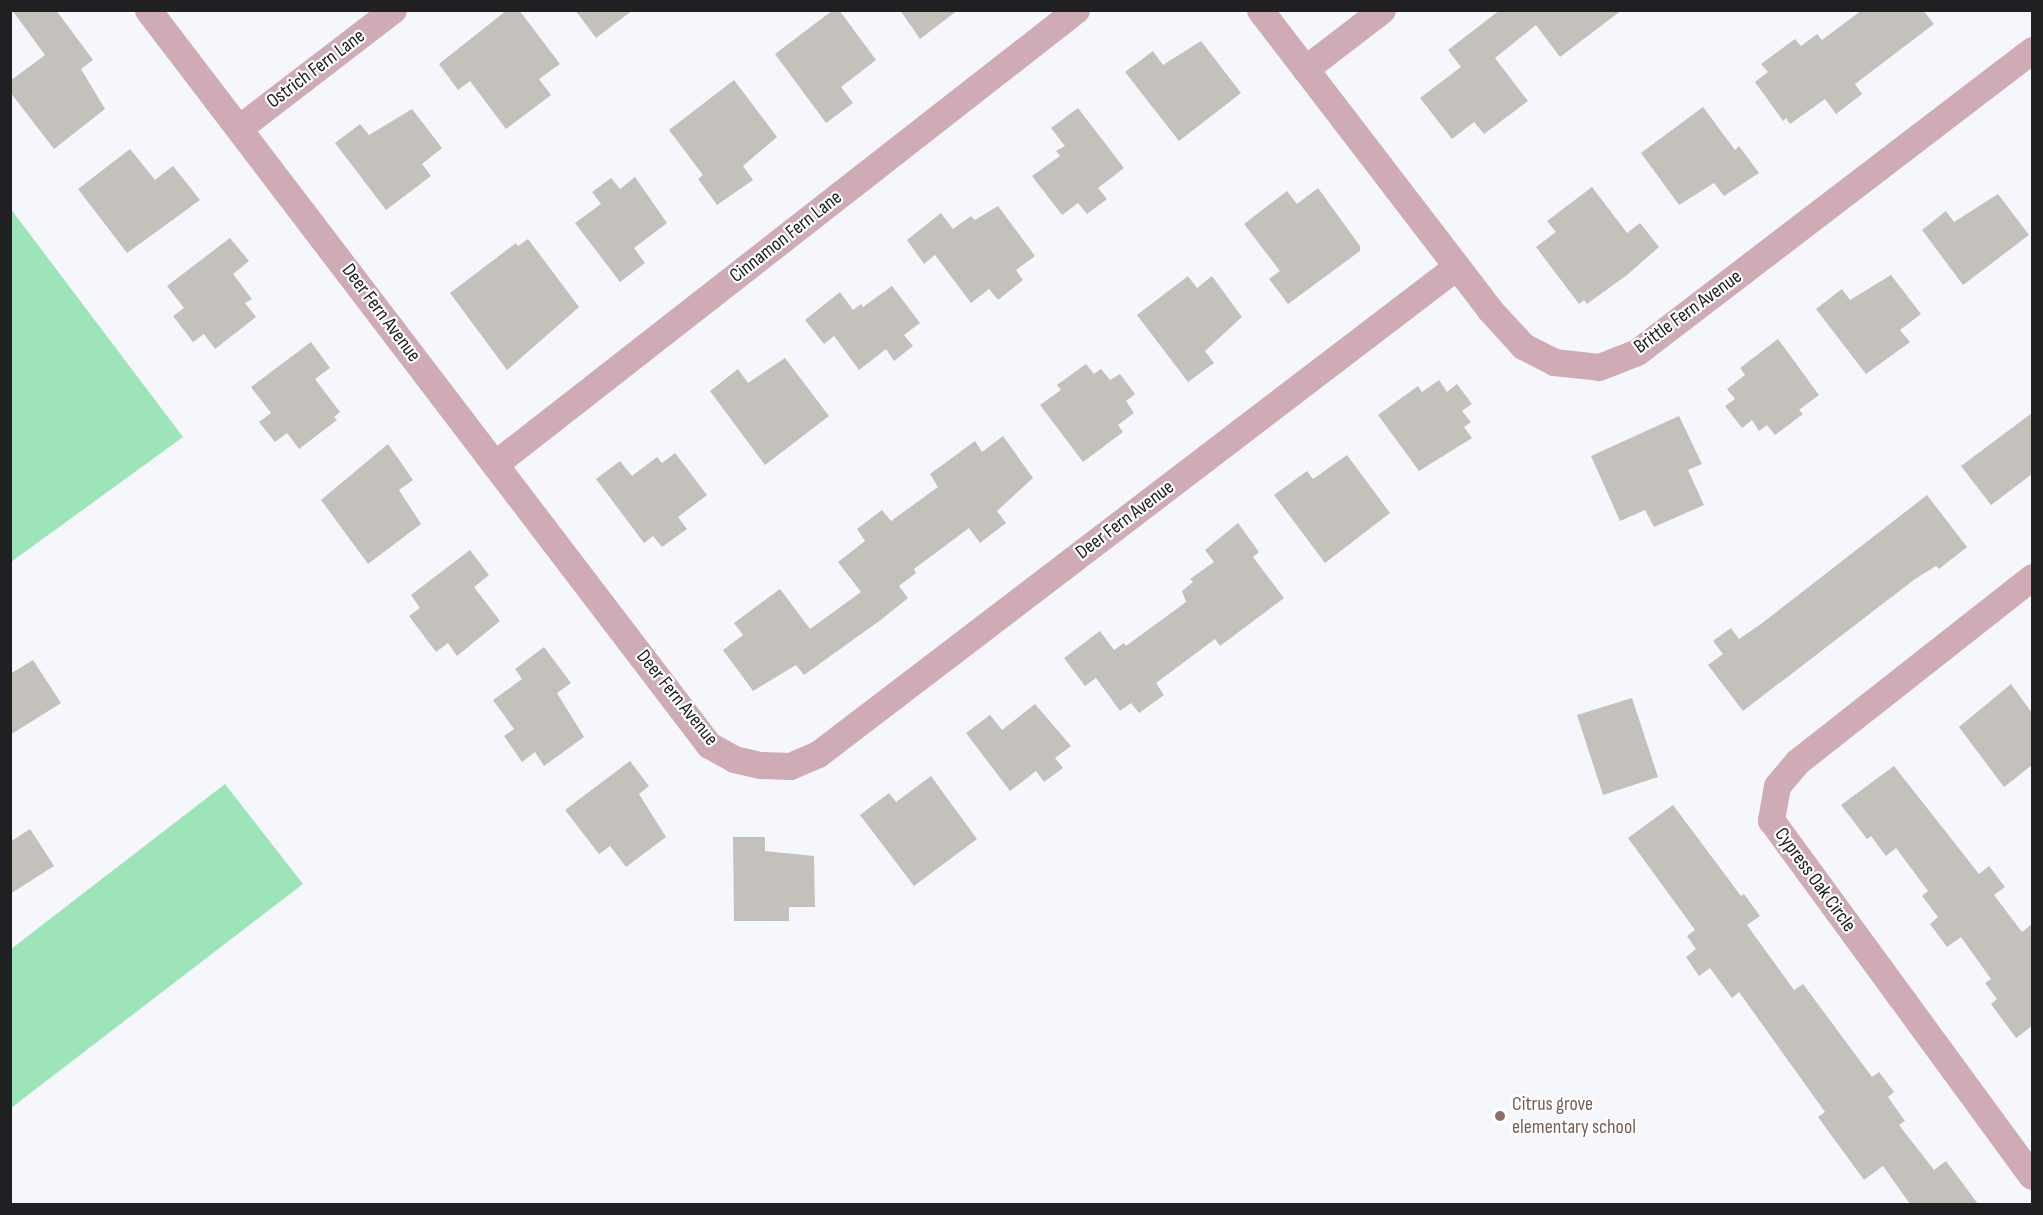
<!DOCTYPE html>
<style>
body{margin:0}
#map{position:relative;width:2043px;height:1215px;overflow:hidden;background:#f6f7fd;font-family:"Sofia Sans Condensed",sans-serif}
div>[style]{position:absolute}
.green>*{inset:0;background:#9de4b9}
.building>*{inset:0;background:#c4c0bc}
.minor>*{height:27px;margin:-13.5px;padding:0 13.5px;transform-origin:13.5px;border-radius:13.5px;background:#cfacb5}
.dots>*{width:16px;height:16px;translate:-50% -50%;box-sizing:border-box;border:3px solid #fff;border-radius:50%}
span{translate:-50% -50%;white-space:nowrap;text-align:center;line-height:1.15;-webkit-text-stroke:4.5px #fff;paint-order:stroke}
.street-label{font-size:20px;color:#202022}
.education-label{font-size:20px;color:#785e54}
.left{translate:0 -50%;text-align:left}
.frame{position:absolute;inset:0;border:12px solid #202022;pointer-events:none}
</style>
<div id="map">
<div class="green">
<i style="clip-path:polygon(10px 208px,183px 437px,11px 562px,10px 562px)"></i>
<i style="clip-path:polygon(225px 784px,303px 884px,11px 1108px,11px 949px)"></i>
</div>
<div class="building">
<i style="clip-path:polygon(12px 10px,56px 10px,93px 60px,81px 69px,105px 109px,54px 149px,10px 92px,10px 81px,45px 55px)"></i>
<i style="clip-path:polygon(507px 10px,519px 10px,560px 64px,539px 79px,551px 95px,506px 129px,470px 81px,458px 90px,439px 64px)"></i>
<i style="clip-path:polygon(575px 10px,633px 10px,596px 38px)"></i>
<i style="clip-path:polygon(833px 10px,839px 10px,876px 60px,841px 87px,853px 103px,826px 123px,775px 54px)"></i>
<i style="clip-path:polygon(900px 10px,958px 10px,920px 39px)"></i>
<i style="clip-path:polygon(1500px 10px,1622px 10px,1560px 57px,1536px 25px,1495px 58px,1528px 101px,1484px 134px,1474px 122px,1452px 139px,1420px 98px,1461px 67px,1448px 50px)"></i>
<i style="clip-path:polygon(1862px 10px,1923px 10px,1934px 24px,1855px 84px,1862px 94px,1836px 114px,1825px 99px,1790px 124px,1786px 118px,1783px 121px,1755px 82px,1768px 72px,1761px 64px,1795px 39px,1801px 46px,1817px 34px,1822px 40px)"></i>
<i style="clip-path:polygon(1201px 41px,1241px 93px,1179px 141px,1125px 72px,1153px 51px,1163px 65px)"></i>
<i style="clip-path:polygon(734px 80px,777px 137px,743px 166px,753px 180px,717px 205px,698px 179px,703px 175px,669px 130px)"></i>
<i style="clip-path:polygon(1703px 107px,1735px 150px,1739px 146px,1759px 173px,1724px 196px,1714px 183px,1679px 205px,1641px 153px)"></i>
<i style="clip-path:polygon(1078px 108px,1124px 168px,1098px 188px,1107px 199px,1087px 214px,1078px 203px,1062px 215px,1032px 176px,1060px 156px,1056px 151px,1065px 146px,1051px 128px)"></i>
<i style="clip-path:polygon(412px 109px,442px 148px,422px 164px,431px 176px,386px 210px,335px 143px,360px 124px,369px 135px)"></i>
<i style="clip-path:polygon(130px 149px,155px 180px,173px 166px,200px 200px,127px 253px,78px 189px)"></i>
<i style="clip-path:polygon(635px 177px,667px 223px,634px 248px,645px 263px,620px 282px,575px 223px,601px 204px,592px 192px,611px 178px,620px 189px)"></i>
<i style="clip-path:polygon(1592px 187px,1627px 233px,1640px 223px,1659px 247px,1627px 275px,1587px 304px,1584px 300px,1579px 304px,1536px 247px,1556px 232px,1547px 221px)"></i>
<i style="clip-path:polygon(1318px 188px,1360px 246px,1360px 251px,1288px 304px,1269px 279px,1280px 271px,1244px 224px,1287px 191px,1297px 204px)"></i>
<i style="clip-path:polygon(1998px 194px,2029px 235px,1963px 285px,1922px 230px,1946px 211px,1954px 222px)"></i>
<i style="clip-path:polygon(998px 206px,1035px 256px,1016px 270px,1023px 280px,998px 300px,989px 289px,971px 303px,935px 255px,924px 264px,907px 240px,941px 213px,953px 229px,971px 216px,975px 220px)"></i>
<i style="clip-path:polygon(230px 238px,249px 261px,233px 274px,252px 299px,245px 303px,256px 317px,215px 349px,204px 334px,193px 342px,173px 316px,184px 308px,167px 286px)"></i>
<i style="clip-path:polygon(528px 239px,579px 307px,507px 370px,450px 293px,516px 243px,518px 246px)"></i>
<i style="clip-path:polygon(1891px 275px,1921px 314px,1900px 330px,1910px 342px,1866px 374px,1816px 309px,1842px 289px,1850px 300px)"></i>
<i style="clip-path:polygon(1188px 276px,1197px 288px,1212px 276px,1242px 317px,1205px 351px,1214px 363px,1188px 382px,1137px 315px)"></i>
<i style="clip-path:polygon(892px 286px,920px 323px,904px 335px,913px 346px,894px 361px,886px 349px,859px 370px,834px 336px,824px 344px,805px 320px,840px 292px,853px 310px,861px 304px,863px 307px)"></i>
<i style="clip-path:polygon(1778px 339px,1819px 395px,1799px 410px,1803px 414px,1775px 435px,1767px 425px,1759px 431px,1752px 420px,1742px 428px,1725px 406px,1735px 399px,1727px 389px,1745px 375px,1740px 368px)"></i>
<i style="clip-path:polygon(311px 342px,330px 368px,315px 379px,340px 412px,334px 417px,337px 420px,299px 449px,287px 433px,275px 442px,259px 422px,271px 413px,251px 387px)"></i>
<i style="clip-path:polygon(785px 358px,829px 416px,765px 465px,710px 391px,738px 369px,748px 383px)"></i>
<i style="clip-path:polygon(1086px 364px,1094px 374px,1101px 369px,1110px 380px,1120px 374px,1135px 394px,1126px 401px,1134px 413px,1118px 425px,1123px 432px,1083px 462px,1040px 405px,1061px 390px,1057px 385px)"></i>
<i style="clip-path:polygon(1439px 380px,1447px 392px,1457px 384px,1472px 404px,1462px 411px,1471px 422px,1464px 427px,1472px 438px,1419px 471px,1378px 415px,1418px 386px,1422px 392px)"></i>
<i style="clip-path:polygon(2032px 413px,2032px 474px,1991px 505px,1961px 466px)"></i>
<i style="clip-path:polygon(1679px 416px,1702px 464px,1688px 470px,1704px 505px,1654px 527px,1645px 510px,1620px 521px,1591px 456px)"></i>
<i style="clip-path:polygon(1003px 436px,1033px 478px,997px 511px,1006px 523px,980px 543px,969px 528px,914px 569px,916px 573px,899px 586px,908px 598px,882px 619px,804px 675px,796px 665px,753px 691px,723px 650px,743px 635px,734px 623px,780px 589px,810px 629px,861px 592px,838px 562px,865px 541px,857px 529px,882px 510px,891px 521px,938px 487px,930px 474px,975px 441px,982px 452px)"></i>
<i style="clip-path:polygon(388px 444px,413px 480px,399px 490px,421px 524px,368px 564px,321px 500px)"></i>
<i style="clip-path:polygon(675px 453px,707px 495px,678px 517px,687px 529px,662px 547px,653px 536px,644px 543px,596px 479px,620px 461px,632px 476px,657px 457px,662px 463px)"></i>
<i style="clip-path:polygon(1347px 455px,1390px 513px,1325px 563px,1274px 495px,1307px 471px,1313px 479px)"></i>
<i style="clip-path:polygon(1927px 495px,1967px 547px,1939px 569px,1936px 566px,1915px 579px,1743px 711px,1708px 665px,1723px 654px,1713px 641px,1731px 628px,1739px 639px,1761px 624px)"></i>
<i style="clip-path:polygon(1238px 523px,1259px 552px,1253px 557px,1284px 598px,1220px 646px,1215px 639px,1156px 683px,1164px 695px,1139px 713px,1131px 703px,1120px 711px,1096px 678px,1085px 686px,1064px 658px,1100px 631px,1114px 650px,1124px 643px,1126px 646px,1186px 602px,1182px 591px,1193px 582px,1190px 579px,1214px 562px,1205px 550px)"></i>
<i style="clip-path:polygon(470px 550px,489px 575px,474px 587px,500px 621px,457px 656px,448px 643px,436px 652px,409px 616px,420px 608px,411px 595px)"></i>
<i style="clip-path:polygon(544px 647px,571px 683px,557px 693px,584px 737px,544px 766px,535px 752px,522px 762px,504px 736px,514px 729px,493px 700px,522px 679px,515px 669px)"></i>
<i style="clip-path:polygon(33px 660px,61px 703px,10px 735px,10px 674px)"></i>
<i style="clip-path:polygon(2011px 684px,2032px 713px,2032px 765px,2004px 787px,1959px 727px)"></i>
<i style="clip-path:polygon(1632px 698px,1658px 777px,1603px 795px,1577px 715px)"></i>
<i style="clip-path:polygon(1035px 704px,1071px 746px,1055px 758px,1063px 768px,1044px 782px,1036px 771px,1010px 791px,966px 733px,990px 715px,1002px 730px)"></i>
<i style="clip-path:polygon(630px 761px,649px 786px,639px 794px,666px 837px,626px 867px,610px 846px,599px 854px,565px 810px)"></i>
<i style="clip-path:polygon(1894px 766px,1979px 874px,1989px 866px,2005px 887px,1994px 895px,2022px 932px,2032px 924px,2032px 1026px,2016px 1038px,1991px 1004px,1997px 999px,1985px 983px,1991px 979px,1961px 937px,1947px 947px,1930px 924px,1938px 917px,1922px 896px,1928px 891px,1896px 848px,1886px 856px,1871px 836px,1867px 839px,1841px 805px)"></i>
<i style="clip-path:polygon(931px 776px,977px 839px,914px 886px,860px 815px,889px 793px,896px 802px)"></i>
<i style="clip-path:polygon(1673px 805px,1741px 896px,1744px 894px,1760px 916px,1747px 925px,1794px 990px,1803px 984px,1872px 1077px,1879px 1072px,1894px 1092px,1888px 1097px,1905px 1121px,1899px 1125px,1934px 1170px,1946px 1161px,1978px 1204px,1910px 1204px,1883px 1166px,1864px 1180px,1818px 1117px,1825px 1112px,1739px 992px,1732px 998px,1710px 968px,1699px 976px,1686px 957px,1696px 949px,1687px 936px,1695px 930px,1628px 838px)"></i>
<i style="clip-path:polygon(30px 829px,54px 866px,10px 894px,10px 842px)"></i>
<i style="clip-path:polygon(733px 837px,765px 837px,765px 851px,814px 856px,815px 907px,789px 907px,789px 921px,734px 921px)"></i>
</div>
<div class="minor">
<i style="left:148px;top:10px;width:925px;rotate:52.65deg"></i>
<i style="left:709px;top:745px;width:29px;rotate:29deg"></i>
<i style="left:734px;top:759px;width:27px;rotate:13deg"></i>
<i style="left:760px;top:765px;width:30px;rotate:2deg"></i>
<i style="left:790px;top:766px;width:30px;rotate:-23deg"></i>
<i style="left:818px;top:754px;width:803px;rotate:-37.36deg"></i>
<i style="left:1260px;top:10px;width:378px;rotate:52.5deg"></i>
<i style="left:1490px;top:310px;width:49px;rotate:47.5deg"></i>
<i style="left:1523px;top:346px;width:35px;rotate:27deg"></i>
<i style="left:1554px;top:362px;width:45px;rotate:6.3deg"></i>
<i style="left:1599px;top:367px;width:41px;rotate:-21.5deg"></i>
<i style="left:1637px;top:352px;width:497px;rotate:-37.4deg"></i>
<i style="left:1305px;top:69px;width:97px;rotate:-37.5deg"></i>
<i style="left:239px;top:128px;width:194px;rotate:-37.5deg"></i>
<i style="left:496px;top:463px;width:736px;rotate:-37.99deg"></i>
<i style="left:2032px;top:577px;width:299px;rotate:141.8deg"></i>
<i style="left:1797px;top:762px;width:31px;rotate:130deg"></i>
<i style="left:1777px;top:786px;width:35px;rotate:100deg"></i>
<i style="left:1771px;top:820px;width:441px;rotate:53.8deg"></i>
</div>
<div class="dots">
<i style="left:1500px;top:1116px;background:#8d6e63"></i>
</div>
<div class="street-label">
<span style="left:316px;top:69px;rotate:-37deg">Ostrich Fern Lane</span>
<span style="left:786px;top:237px;rotate:-38deg">Cinnamon Fern Lane</span>
<span style="left:1688px;top:312px;rotate:-36deg">Brittle Fern Avenue</span>
<span style="left:381px;top:313px;rotate:53deg">Deer Fern Avenue</span>
<span style="left:1125px;top:520px;rotate:-37deg">Deer Fern Avenue</span>
<span style="left:677px;top:698px;rotate:51deg">Deer Fern Avenue</span>
<span style="left:1815px;top:880px;rotate:54deg">Cypress Oak Circle</span>
</div>
<div class="education-label">
<span class="left" style="left:1512px;top:1116px">Citrus grove<br>elementary school</span>
</div>
<div class="frame"></div>
</div>
